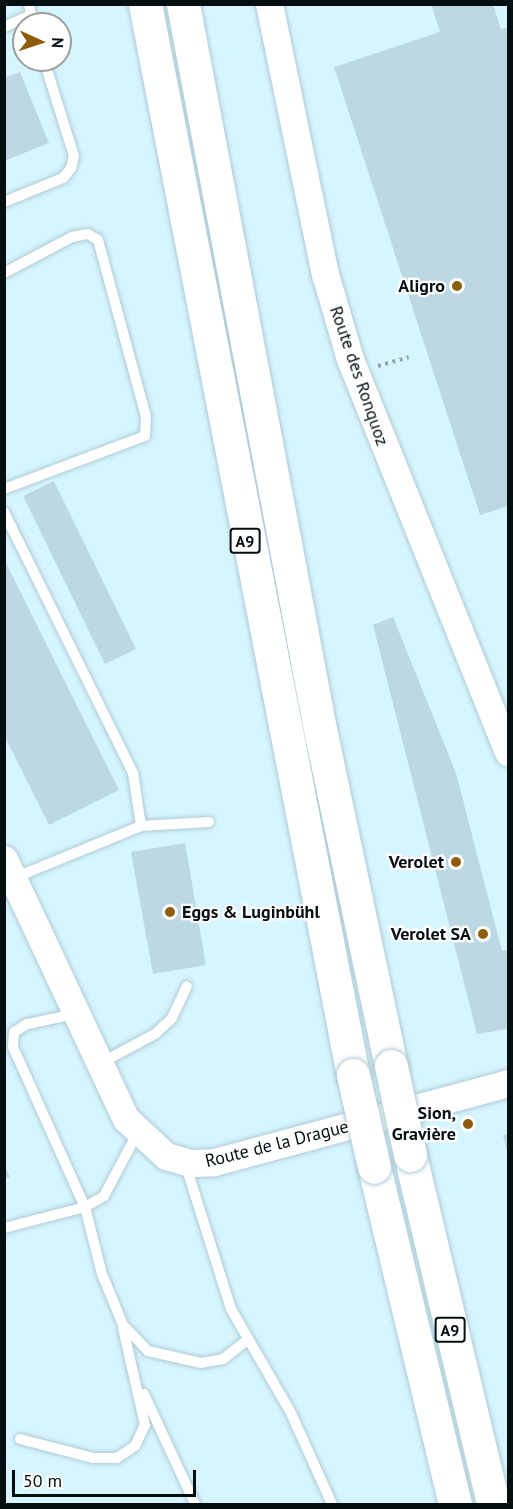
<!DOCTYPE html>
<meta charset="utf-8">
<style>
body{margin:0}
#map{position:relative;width:513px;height:1509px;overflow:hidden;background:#d7f5ff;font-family:"PT Sans",sans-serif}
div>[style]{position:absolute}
.building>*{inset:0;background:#bcd9e3}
.path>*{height:4px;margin-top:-2px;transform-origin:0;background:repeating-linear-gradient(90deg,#8ea5ac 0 3px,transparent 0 7.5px)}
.roads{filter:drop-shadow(0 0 2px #afcbd5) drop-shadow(0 0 2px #afcbd5)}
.service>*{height:10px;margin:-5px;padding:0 5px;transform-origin:5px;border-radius:5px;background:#fff}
.tertiary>*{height:27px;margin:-13.5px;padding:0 13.5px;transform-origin:13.5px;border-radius:13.5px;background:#fff}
.motorway>*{height:33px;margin:-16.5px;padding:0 16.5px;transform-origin:16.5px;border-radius:16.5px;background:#fff}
.bridges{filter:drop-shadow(0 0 2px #afcbd5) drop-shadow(0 0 2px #afcbd5)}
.motorway-bridge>*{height:33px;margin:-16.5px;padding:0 16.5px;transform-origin:16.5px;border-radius:16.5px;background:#fff}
.dots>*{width:16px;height:16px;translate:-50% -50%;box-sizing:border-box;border:3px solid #fff;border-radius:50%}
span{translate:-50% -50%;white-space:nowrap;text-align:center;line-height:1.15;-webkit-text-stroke:4.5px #fff;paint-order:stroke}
.shield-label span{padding:2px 4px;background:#fff;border:2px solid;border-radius:4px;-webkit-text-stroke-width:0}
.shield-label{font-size:16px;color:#050f12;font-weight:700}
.poi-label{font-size:18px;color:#050f12;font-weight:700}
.right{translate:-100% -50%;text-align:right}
.left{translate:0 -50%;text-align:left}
.street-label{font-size:18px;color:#050f12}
.frame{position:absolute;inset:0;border:6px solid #050f12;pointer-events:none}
.north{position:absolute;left:12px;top:12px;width:60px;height:60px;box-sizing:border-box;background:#fff;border:2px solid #9b9fa0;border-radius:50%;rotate:93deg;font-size:16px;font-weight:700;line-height:24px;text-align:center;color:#050f12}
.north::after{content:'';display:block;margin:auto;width:21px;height:27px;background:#8f5c0b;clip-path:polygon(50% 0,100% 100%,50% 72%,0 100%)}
.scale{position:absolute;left:12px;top:1470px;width:184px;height:27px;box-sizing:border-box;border:3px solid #050f12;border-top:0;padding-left:8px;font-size:18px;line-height:21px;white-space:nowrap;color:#050f12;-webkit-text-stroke:4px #fff;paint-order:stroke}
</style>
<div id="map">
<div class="building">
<i style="clip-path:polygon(431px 4px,493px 4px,501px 29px,508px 27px,508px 506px,480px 515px,334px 67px,440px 32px)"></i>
<i style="clip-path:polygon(20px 72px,49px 143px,4px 161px,4px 78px)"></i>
<i style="clip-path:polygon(54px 481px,136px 649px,105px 664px,23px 496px)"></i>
<i style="clip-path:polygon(4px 559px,119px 790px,49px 825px,4px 735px)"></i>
<i style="clip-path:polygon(393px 617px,456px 773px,502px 951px,508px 950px,507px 1029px,477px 1034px,373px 625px)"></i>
<i style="clip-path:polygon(185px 843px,206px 965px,153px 974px,131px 852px)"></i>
<i style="clip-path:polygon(508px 1134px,508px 1156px,503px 1135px)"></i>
<i style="clip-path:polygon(4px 1164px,10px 1177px,4px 1179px)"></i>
</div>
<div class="path">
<i style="left:378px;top:366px;width:32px;rotate:-16deg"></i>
</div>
<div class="roads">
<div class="service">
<i style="left:4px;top:27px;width:30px;rotate:-24deg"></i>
<i style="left:31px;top:15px;width:11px;rotate:-100deg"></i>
<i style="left:4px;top:202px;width:64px;rotate:-22.1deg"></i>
<i style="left:63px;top:178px;width:13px;rotate:-51deg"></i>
<i style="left:71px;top:168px;width:12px;rotate:-76deg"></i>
<i style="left:74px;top:156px;width:101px;rotate:-107.4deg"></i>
<i style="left:4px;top:273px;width:77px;rotate:-27.9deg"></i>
<i style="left:72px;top:237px;width:16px;rotate:-11deg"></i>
<i style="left:88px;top:234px;width:12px;rotate:31deg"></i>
<i style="left:98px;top:240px;width:183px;rotate:74.8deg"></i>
<i style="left:146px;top:417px;width:19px;rotate:93deg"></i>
<i style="left:145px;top:436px;width:151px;rotate:159.4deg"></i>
<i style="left:4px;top:512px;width:291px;rotate:63.7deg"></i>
<i style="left:133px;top:773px;width:54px;rotate:81.4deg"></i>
<i style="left:141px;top:826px;width:137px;rotate:157.7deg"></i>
<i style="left:141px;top:826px;width:68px;rotate:-3.4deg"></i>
<i style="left:75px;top:1014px;width:49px;rotate:168.2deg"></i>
<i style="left:27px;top:1024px;width:15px;rotate:148deg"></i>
<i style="left:14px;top:1032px;width:15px;rotate:94deg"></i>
<i style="left:13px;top:1047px;width:175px;rotate:65.8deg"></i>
<i style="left:85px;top:1207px;width:22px;rotate:-30deg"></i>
<i style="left:104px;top:1196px;width:70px;rotate:-62deg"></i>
<i style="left:99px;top:1064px;width:64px;rotate:-28.2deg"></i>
<i style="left:155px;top:1034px;width:23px;rotate:-43deg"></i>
<i style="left:172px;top:1018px;width:35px;rotate:-65deg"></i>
<i style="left:185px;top:1163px;width:153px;rotate:72.5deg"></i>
<i style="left:231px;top:1309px;width:118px;rotate:60deg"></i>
<i style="left:290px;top:1411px;width:102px;rotate:65.7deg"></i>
<i style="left:4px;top:1228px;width:84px;rotate:-14.5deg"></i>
<i style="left:85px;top:1207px;width:69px;rotate:75.8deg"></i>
<i style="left:102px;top:1274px;width:55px;rotate:67.6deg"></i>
<i style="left:123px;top:1325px;width:36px;rotate:46deg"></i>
<i style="left:148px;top:1351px;width:54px;rotate:12.8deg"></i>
<i style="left:201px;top:1363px;width:22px;rotate:-10deg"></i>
<i style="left:223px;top:1359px;width:29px;rotate:-38deg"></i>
<i style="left:144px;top:1394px;width:121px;rotate:65.1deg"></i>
<i style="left:20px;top:1439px;width:75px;rotate:14.6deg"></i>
<i style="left:93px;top:1458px;width:24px"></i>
<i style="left:117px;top:1458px;width:22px;rotate:-34deg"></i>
<i style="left:135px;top:1446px;width:23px;rotate:-65deg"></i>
<i style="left:145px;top:1425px;width:99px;rotate:-102.8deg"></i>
</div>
<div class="tertiary">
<i style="left:269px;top:4px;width:276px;rotate:78.3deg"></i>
<i style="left:325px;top:274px;width:89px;rotate:73.6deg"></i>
<i style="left:350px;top:359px;width:424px;rotate:68.1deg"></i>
<i style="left:4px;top:859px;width:287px;rotate:64.9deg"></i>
<i style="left:126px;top:1119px;width:54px;rotate:42.8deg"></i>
<i style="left:166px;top:1156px;width:26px;rotate:16deg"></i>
<i style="left:191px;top:1163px;width:23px;rotate:-2deg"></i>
<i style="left:214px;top:1162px;width:304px;rotate:-15deg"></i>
</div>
<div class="motorway">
<i style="left:145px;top:4px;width:1091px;rotate:79.01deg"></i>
<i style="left:183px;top:4px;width:743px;rotate:79.3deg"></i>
<i style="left:321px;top:734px;width:339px;rotate:78.1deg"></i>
<i style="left:410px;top:1155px;width:359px;rotate:76.6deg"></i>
<i style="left:374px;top:1167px;width:347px;rotate:76.5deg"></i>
</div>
</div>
<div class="bridges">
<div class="motorway-bridge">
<i style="left:391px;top:1066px;width:91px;rotate:77.9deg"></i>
<i style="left:353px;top:1075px;width:94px;rotate:77.1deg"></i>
</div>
</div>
<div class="dots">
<i style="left:457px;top:286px;background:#8f5c0b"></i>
<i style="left:456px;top:862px;background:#8f5c0b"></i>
<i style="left:170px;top:912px;background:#8f5c0b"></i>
<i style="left:483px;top:934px;background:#8f5c0b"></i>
<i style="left:468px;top:1124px;background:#8f5c0b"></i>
</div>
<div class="shield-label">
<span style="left:245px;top:541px">A9</span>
<span style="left:450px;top:1330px">A9</span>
</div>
<div class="poi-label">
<span class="right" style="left:445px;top:286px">Aligro</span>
<span class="right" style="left:444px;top:862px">Verolet</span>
<span class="left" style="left:182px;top:912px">Eggs &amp; Luginbühl</span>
<span class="right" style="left:471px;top:934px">Verolet SA</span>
<span class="right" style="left:456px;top:1124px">Sion,<br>Gravière</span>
</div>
<div class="street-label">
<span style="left:359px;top:376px;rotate:71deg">Route des Ronquoz</span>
<span style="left:277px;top:1144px;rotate:-14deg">Route de la Drague</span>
</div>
<div class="frame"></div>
<div class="north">N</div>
<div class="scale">50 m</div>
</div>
